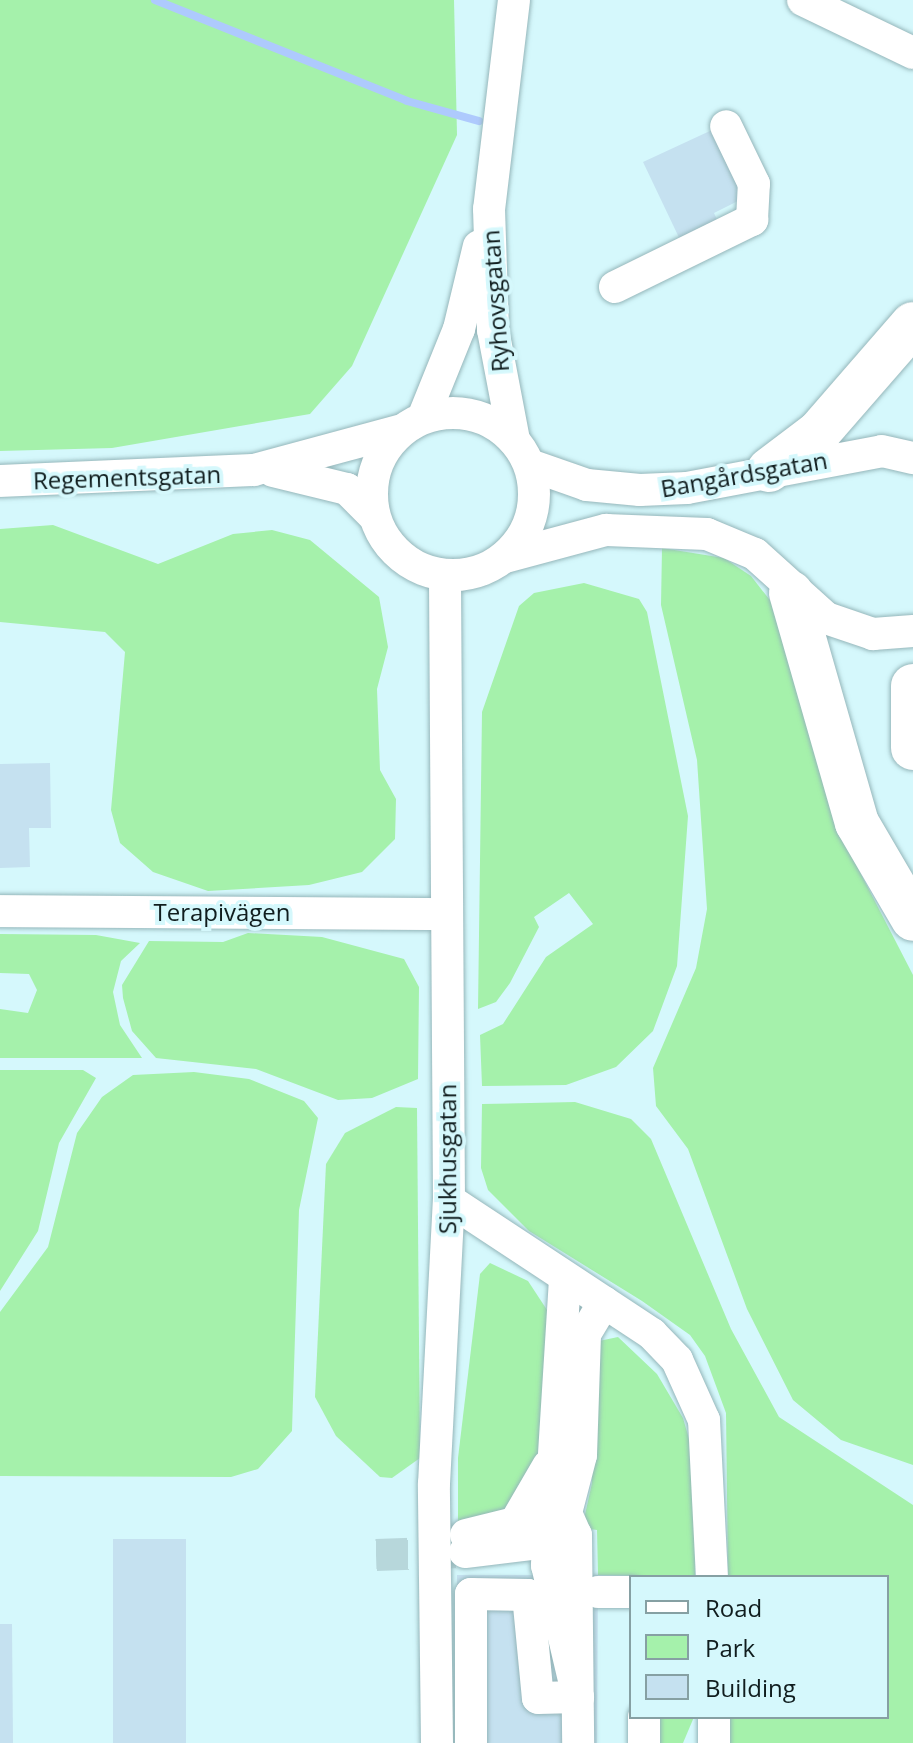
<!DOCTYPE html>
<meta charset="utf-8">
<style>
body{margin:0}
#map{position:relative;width:913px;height:1743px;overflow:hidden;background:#d5f8fc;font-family:"Open Sans",sans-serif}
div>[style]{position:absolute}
.green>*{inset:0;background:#a5f1ab}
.stream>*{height:8px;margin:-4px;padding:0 4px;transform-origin:4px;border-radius:4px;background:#aecafd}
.building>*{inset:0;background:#c5e1f0}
.minor-tunnel>*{height:32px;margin-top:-16px;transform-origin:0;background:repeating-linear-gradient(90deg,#b7d7db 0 32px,transparent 0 48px)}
.roads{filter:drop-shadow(0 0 2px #95b6ba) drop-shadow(0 0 2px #95b6ba)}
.minor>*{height:32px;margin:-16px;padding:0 16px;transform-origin:16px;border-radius:16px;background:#fff}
.minor>.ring{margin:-16px;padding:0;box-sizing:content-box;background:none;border:32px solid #fff;border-radius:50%}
.highway>*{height:44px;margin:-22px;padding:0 22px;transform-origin:22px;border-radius:22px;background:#fff}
span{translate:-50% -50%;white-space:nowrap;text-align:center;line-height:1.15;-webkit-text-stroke:8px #d5f8fc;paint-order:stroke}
.street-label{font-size:24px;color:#101d1e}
.legend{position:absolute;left:629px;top:1575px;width:260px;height:144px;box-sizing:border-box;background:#d5f8fc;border:2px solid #86a0a3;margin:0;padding:10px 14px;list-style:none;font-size:24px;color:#101d1e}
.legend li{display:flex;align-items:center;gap:16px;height:40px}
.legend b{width:40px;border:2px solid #86a0a3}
</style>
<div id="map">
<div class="green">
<i style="clip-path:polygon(0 0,454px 0,457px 135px,352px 366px,310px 414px,112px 448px,0 451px)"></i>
<i style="clip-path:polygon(53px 525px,158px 564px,233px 534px,272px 530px,310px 540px,379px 597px,388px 647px,377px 689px,380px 770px,396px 799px,395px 839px,362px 872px,309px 885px,208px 891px,153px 872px,120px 843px,111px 810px,125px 652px,105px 632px,0 622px,0 529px)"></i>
<i style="clip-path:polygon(662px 548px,724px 558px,751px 576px,776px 608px,847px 847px,913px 975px,913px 1465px,841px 1440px,793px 1400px,747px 1309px,688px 1149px,656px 1106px,653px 1068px,696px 968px,707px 909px,697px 760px,661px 605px)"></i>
<i style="clip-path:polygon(584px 583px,639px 599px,647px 612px,688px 816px,677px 966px,653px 1031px,616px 1067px,566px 1085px,482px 1086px,480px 1035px,503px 1024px,546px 957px,593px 924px,569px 893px,534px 917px,539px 927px,510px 983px,496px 1002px,478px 1009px,482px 712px,519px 606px,534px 593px)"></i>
<i style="clip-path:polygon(248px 933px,322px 937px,404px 959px,419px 987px,418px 1079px,372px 1098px,338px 1100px,256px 1069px,156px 1058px,132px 1031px,123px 998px,122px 985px,149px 941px,223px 942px)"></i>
<i style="clip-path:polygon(0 934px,96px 935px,140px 943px,121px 961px,113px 992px,120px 1025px,142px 1058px,0 1058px,0 1009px,28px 1013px,37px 990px,29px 974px,0 973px)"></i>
<i style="clip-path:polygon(0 1070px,83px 1070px,96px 1078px,59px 1143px,38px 1231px,0 1291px)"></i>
<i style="clip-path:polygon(194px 1072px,249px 1079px,304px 1101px,318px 1118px,299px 1210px,292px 1431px,258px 1469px,231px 1477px,0 1476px,0 1312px,48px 1247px,77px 1133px,102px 1097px,133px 1075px)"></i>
<i style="clip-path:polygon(575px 1102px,631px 1119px,651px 1139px,731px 1329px,779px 1417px,913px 1505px,913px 1743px,728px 1743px,728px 1717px,887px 1717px,887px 1577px,728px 1577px,726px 1413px,705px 1356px,690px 1335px,642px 1301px,529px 1231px,488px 1190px,481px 1168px,482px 1104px)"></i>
<i style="clip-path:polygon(396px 1107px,417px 1108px,420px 1458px,392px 1478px,380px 1477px,336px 1436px,315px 1397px,326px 1164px,345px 1133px)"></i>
<i style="clip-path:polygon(490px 1263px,528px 1281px,549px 1313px,544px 1444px,521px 1504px,458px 1530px,458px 1458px,480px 1274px)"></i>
<i style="clip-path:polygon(618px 1337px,657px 1374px,683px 1418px,694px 1456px,695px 1577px,598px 1575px,597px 1530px,582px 1528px,592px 1483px,592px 1359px,599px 1341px)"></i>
<i style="clip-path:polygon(654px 1717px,694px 1717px,683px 1743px,654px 1743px)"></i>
</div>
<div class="stream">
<i style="left:155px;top:0;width:271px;rotate:21.8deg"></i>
<i style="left:407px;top:101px;width:75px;rotate:15.5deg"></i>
</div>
<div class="building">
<i style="clip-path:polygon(712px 130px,744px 198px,714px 213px,721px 228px,683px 246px,643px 162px)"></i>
<i style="clip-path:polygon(50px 763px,51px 828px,29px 828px,30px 867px,0 868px,0 764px)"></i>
<i style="clip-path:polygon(113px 1539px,186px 1539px,186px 1743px,113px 1743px)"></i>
<i style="clip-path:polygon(457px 1575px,598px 1575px,597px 1743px,457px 1743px)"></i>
<i style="clip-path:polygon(0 1624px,12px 1624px,13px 1743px,0 1743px)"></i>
</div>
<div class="minor-tunnel">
<i style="left:376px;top:1555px;width:85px;rotate:-2deg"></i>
</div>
<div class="roads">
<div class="minor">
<i style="left:514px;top:0;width:210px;rotate:96.8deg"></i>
<i style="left:489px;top:209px;width:121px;rotate:88.1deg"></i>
<i style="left:493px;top:330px;width:112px;rotate:79.2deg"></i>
<i style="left:803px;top:0;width:122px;rotate:25.7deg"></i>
<i style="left:615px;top:287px;width:153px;rotate:-26.1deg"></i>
<i style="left:752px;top:220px;width:36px;rotate:-87deg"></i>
<i style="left:754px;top:184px;width:64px;rotate:-115.8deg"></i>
<i class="ring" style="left:372px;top:413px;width:130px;height:130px"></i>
<i style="left:423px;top:418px;width:96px;rotate:-68deg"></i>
<i style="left:459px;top:329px;width:85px;rotate:-76.5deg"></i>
<i style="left:530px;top:465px;width:60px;rotate:19.3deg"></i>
<i style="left:587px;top:485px;width:53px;rotate:5.4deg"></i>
<i style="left:640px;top:490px;width:47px;rotate:-2.4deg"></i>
<i style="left:687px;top:488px;width:198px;rotate:-10.7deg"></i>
<i style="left:882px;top:451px;width:32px;rotate:13deg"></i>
<i style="left:273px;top:471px;width:76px;rotate:13.7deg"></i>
<i style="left:347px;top:489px;width:38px;rotate:45deg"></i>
<i style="left:0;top:481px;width:254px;rotate:-2.5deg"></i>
<i style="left:254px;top:470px;width:153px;rotate:-15.1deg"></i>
<i style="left:505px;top:557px;width:105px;rotate:-15deg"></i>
<i style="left:606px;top:530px;width:101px;rotate:2.3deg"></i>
<i style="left:707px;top:534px;width:52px;rotate:22.6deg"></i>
<i style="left:755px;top:554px;width:96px;rotate:42deg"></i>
<i style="left:826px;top:618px;width:50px;rotate:18.8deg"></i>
<i style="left:873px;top:634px;width:40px;rotate:-4.3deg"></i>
<i style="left:0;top:911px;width:445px;rotate:0.4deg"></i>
<i style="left:449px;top:1200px;width:243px;rotate:33.4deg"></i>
<i style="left:652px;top:1334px;width:36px;rotate:46deg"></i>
<i style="left:677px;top:1360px;width:66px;rotate:65.8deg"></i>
<i style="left:704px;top:1420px;width:157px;rotate:87.1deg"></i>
<i style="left:565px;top:1279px;width:287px;rotate:93.6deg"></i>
<i style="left:547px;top:1565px;width:136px;rotate:76.8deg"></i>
<i style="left:566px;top:1513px;width:24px;rotate:66deg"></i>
<i style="left:576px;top:1535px;width:208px;rotate:89.4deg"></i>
<i style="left:466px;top:1535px;width:50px;rotate:-13.8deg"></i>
<i style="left:515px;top:1523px;width:66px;rotate:-59.9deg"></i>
<i style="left:465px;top:1552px;width:66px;rotate:-6.9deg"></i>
<i style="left:531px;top:1544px;width:47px;rotate:-41.5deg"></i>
<i style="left:566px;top:1513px;width:60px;rotate:-75.5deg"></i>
<i style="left:581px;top:1455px;width:121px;rotate:-88.1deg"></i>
<i style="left:585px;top:1334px;width:37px;rotate:-59deg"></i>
<i style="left:598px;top:1592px;width:33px"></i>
<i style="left:714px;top:1717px;width:26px;rotate:90deg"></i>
<i style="left:437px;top:1743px;width:259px;rotate:-90.7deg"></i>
<i style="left:434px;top:1484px;width:284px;rotate:-87deg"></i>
<i style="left:449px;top:1200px;width:625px;rotate:-90.37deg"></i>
<i style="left:471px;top:1743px;width:149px;rotate:-90deg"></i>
<i style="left:471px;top:1594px;width:57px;rotate:1deg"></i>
<i style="left:528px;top:1595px;width:103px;rotate:84.5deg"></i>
<i style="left:538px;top:1698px;width:40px;rotate:-1.4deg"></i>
<i style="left:644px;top:1743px;width:26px;rotate:-90deg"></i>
</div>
<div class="highway">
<i style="left:769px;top:470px;width:63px;rotate:-37.2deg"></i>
<i style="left:819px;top:432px;width:143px;rotate:-49deg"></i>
<i style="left:791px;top:593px;width:239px;rotate:74deg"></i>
<i style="left:857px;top:823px;width:111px;rotate:59.7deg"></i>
<i style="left:913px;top:686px;width:62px;rotate:90deg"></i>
</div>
</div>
<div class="street-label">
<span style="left:495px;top:301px;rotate:-94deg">Ryhovsgatan</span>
<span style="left:744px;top:474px;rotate:-10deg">Bangårdsgatan</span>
<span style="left:127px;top:477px;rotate:-2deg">Regementsgatan</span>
<span style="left:222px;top:912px">Terapivägen</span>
<span style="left:447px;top:1159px;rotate:-90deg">Sjukhusgatan</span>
</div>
<ul class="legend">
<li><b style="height:10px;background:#fff"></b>Road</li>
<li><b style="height:22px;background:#a5f1ab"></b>Park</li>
<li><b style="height:22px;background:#c5e1f0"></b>Building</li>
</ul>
</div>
